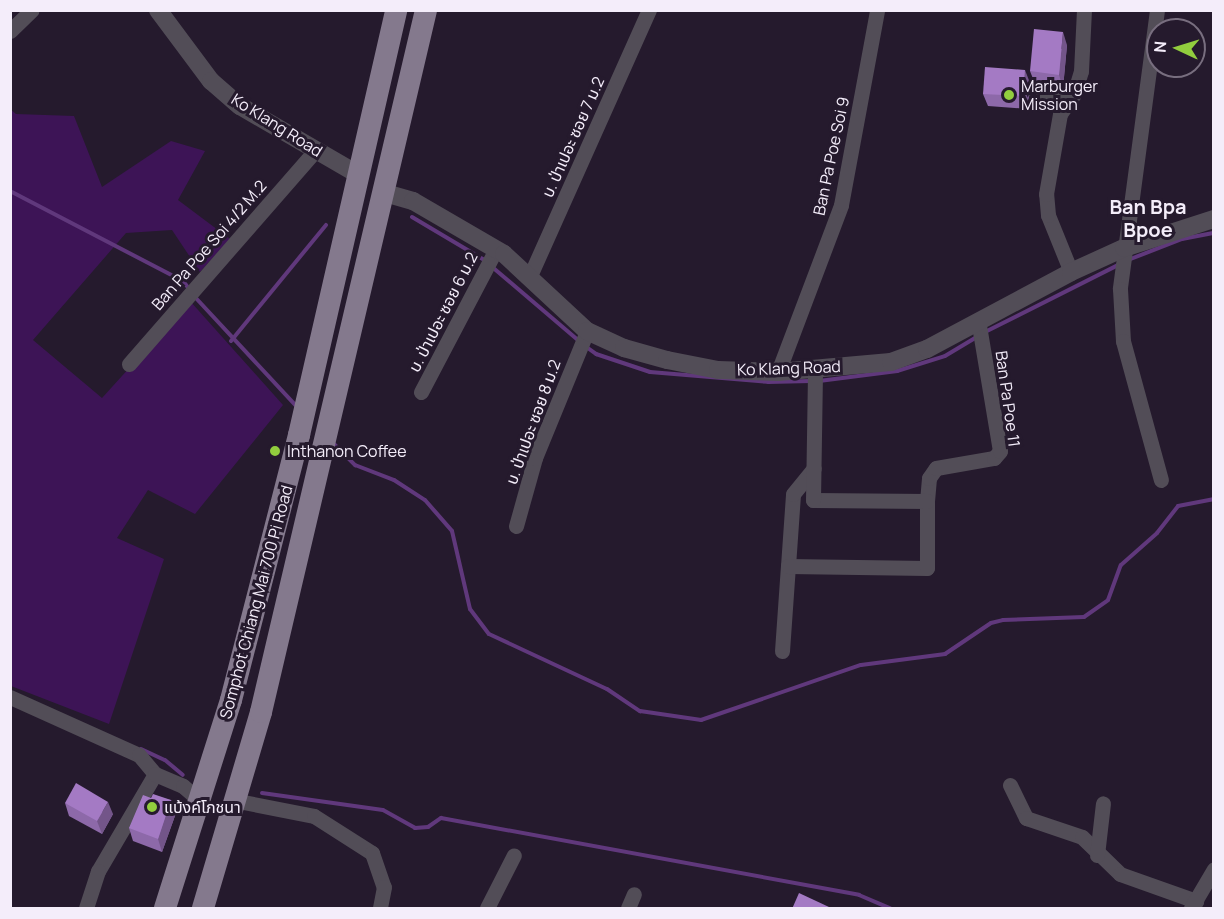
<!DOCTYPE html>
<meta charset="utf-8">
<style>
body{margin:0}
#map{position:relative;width:1224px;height:919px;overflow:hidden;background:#251a2d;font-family:Manrope,"Noto Sans Thai",sans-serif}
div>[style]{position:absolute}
.green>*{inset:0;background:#3d1456}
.stream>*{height:4px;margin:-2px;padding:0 2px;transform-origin:2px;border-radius:2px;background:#60387c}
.minor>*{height:15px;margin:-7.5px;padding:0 7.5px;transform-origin:7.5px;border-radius:7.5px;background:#524d57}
.tertiary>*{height:18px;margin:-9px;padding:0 9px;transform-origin:9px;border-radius:9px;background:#524d57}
.primary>*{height:22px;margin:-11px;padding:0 11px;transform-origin:11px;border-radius:11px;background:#84798d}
.wall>*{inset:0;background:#8d69a9}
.shaded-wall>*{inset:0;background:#735589}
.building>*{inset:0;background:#a47ac4}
.dots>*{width:16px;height:16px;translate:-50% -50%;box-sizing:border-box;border:3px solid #251a2d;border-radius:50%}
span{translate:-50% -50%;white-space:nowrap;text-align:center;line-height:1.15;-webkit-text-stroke:6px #251a2d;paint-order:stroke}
.poi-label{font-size:16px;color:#f4edfa}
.left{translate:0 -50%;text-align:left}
.street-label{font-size:16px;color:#f4edfa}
.quarter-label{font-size:20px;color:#f4edfa;font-weight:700}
.frame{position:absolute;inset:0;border:12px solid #f4edfa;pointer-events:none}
.north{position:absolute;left:1146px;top:18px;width:60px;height:60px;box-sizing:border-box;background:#251a2d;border:2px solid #786e7f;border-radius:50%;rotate:274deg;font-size:16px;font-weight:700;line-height:24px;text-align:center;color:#f4edfa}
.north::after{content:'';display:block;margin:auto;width:21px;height:27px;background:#92cd3e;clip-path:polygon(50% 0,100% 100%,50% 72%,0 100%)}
</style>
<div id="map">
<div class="green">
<i style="clip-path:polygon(10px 109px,16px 114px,74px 116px,102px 187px,171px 141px,205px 151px,178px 200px,230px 239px,200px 272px,172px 230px,126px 233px,33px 340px,102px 398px,190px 301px,283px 405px,195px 514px,148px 490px,117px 538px,164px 559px,109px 724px,11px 686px)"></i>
</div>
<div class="stream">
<i style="left:10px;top:191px;width:195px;rotate:27.5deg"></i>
<i style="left:183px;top:281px;width:11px;rotate:52deg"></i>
<i style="left:412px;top:217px;width:86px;rotate:30.7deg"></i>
<i style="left:1128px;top:260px;width:58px;rotate:-21.3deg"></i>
<i style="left:1182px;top:239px;width:33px;rotate:-11deg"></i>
<i style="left:491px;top:266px;width:116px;rotate:40.4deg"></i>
<i style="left:194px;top:296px;width:151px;rotate:47.1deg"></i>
<i style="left:983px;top:333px;width:151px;rotate:-26.7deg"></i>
<i style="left:231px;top:341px;width:150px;rotate:-50.7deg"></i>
<i style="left:585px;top:346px;width:14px;rotate:36deg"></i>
<i style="left:596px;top:354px;width:57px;rotate:18.4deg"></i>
<i style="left:650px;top:372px;width:118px;rotate:4.8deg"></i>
<i style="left:768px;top:382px;width:43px;rotate:-1.3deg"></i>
<i style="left:819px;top:381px;width:79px;rotate:-7.3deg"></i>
<i style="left:897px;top:371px;width:50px;rotate:-17.4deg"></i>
<i style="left:945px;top:356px;width:37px;rotate:-31deg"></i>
<i style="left:332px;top:442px;width:33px;rotate:45deg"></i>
<i style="left:355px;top:465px;width:42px;rotate:21deg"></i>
<i style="left:394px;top:480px;width:37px;rotate:33deg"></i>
<i style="left:425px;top:500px;width:41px;rotate:48.9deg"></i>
<i style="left:452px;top:531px;width:80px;rotate:77deg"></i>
<i style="left:470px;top:609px;width:31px;rotate:53deg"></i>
<i style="left:489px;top:634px;width:130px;rotate:25deg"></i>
<i style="left:607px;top:689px;width:40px;rotate:34deg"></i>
<i style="left:640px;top:711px;width:62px;rotate:8.4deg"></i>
<i style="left:701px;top:720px;width:169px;rotate:-19deg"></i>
<i style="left:861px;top:665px;width:85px;rotate:-7.5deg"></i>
<i style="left:945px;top:654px;width:55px;rotate:-34deg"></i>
<i style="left:991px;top:623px;width:12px;rotate:-14deg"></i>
<i style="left:1003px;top:620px;width:81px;rotate:-2.1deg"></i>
<i style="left:1084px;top:617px;width:29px;rotate:-35deg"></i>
<i style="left:1108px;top:600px;width:37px;rotate:-70deg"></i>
<i style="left:1121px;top:565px;width:48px;rotate:-41.6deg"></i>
<i style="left:1157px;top:533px;width:34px;rotate:-52deg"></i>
<i style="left:1178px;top:506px;width:37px;rotate:-11deg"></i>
<i style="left:141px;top:749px;width:26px;rotate:25deg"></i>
<i style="left:165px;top:760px;width:23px;rotate:40deg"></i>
<i style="left:262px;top:793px;width:122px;rotate:8deg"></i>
<i style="left:383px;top:810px;width:37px;rotate:29deg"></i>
<i style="left:415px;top:828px;width:13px;rotate:-4deg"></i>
<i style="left:428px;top:827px;width:16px;rotate:-35deg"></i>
<i style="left:441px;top:818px;width:425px;rotate:10.4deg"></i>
<i style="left:859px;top:895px;width:34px;rotate:23deg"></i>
</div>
<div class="minor">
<i style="left:1157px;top:10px;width:281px;rotate:97.6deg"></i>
<i style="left:1120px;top:289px;width:52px;rotate:86.7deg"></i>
<i style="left:1123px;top:341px;width:144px;rotate:74.7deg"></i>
<i style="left:10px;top:31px;width:30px;rotate:-44deg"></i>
<i style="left:1036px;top:93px;width:18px;rotate:3deg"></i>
<i style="left:1054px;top:94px;width:15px;rotate:48deg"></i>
<i style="left:1071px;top:272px;width:61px;rotate:-112deg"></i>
<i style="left:1048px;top:215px;width:21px;rotate:-95deg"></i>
<i style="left:1046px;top:194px;width:81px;rotate:-80.1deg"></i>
<i style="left:1060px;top:114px;width:24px;rotate:-55deg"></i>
<i style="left:1074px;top:94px;width:24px;rotate:-73deg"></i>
<i style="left:1081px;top:71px;width:61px;rotate:-87.2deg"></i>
<i style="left:529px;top:278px;width:294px;rotate:-65.9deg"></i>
<i style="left:129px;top:364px;width:284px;rotate:-48.9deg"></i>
<i style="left:778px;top:372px;width:178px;rotate:-69.3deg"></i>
<i style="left:841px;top:205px;width:198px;rotate:-79.5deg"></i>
<i style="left:421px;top:392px;width:161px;rotate:-62.3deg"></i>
<i style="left:927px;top:501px;width:23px;rotate:-85deg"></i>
<i style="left:929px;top:478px;width:12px;rotate:-55deg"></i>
<i style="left:936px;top:468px;width:59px;rotate:-9.8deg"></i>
<i style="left:994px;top:458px;width:9px;rotate:-49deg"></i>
<i style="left:1000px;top:451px;width:133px;rotate:-99.5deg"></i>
<i style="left:516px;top:526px;width:71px;rotate:-74.4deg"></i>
<i style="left:535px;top:458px;width:137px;rotate:-67.7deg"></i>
<i style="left:788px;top:566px;width:72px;rotate:-86deg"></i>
<i style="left:793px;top:494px;width:33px;rotate:-51deg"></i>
<i style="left:782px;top:651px;width:85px;rotate:-86deg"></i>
<i style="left:788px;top:566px;width:139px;rotate:0.8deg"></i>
<i style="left:927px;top:568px;width:67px;rotate:-90deg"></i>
<i style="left:927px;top:501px;width:114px;rotate:-179.5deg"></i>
<i style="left:813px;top:500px;width:130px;rotate:-89.1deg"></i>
<i style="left:10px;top:697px;width:141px;rotate:24.2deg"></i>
<i style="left:139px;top:755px;width:25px;rotate:50deg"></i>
<i style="left:155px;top:774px;width:113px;rotate:120.4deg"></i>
<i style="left:98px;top:871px;width:39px;rotate:108deg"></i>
<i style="left:155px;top:774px;width:30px;rotate:23deg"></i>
<i style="left:183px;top:786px;width:23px;rotate:41deg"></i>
<i style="left:1010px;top:785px;width:37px;rotate:64deg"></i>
<i style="left:1026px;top:818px;width:59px;rotate:18.7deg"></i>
<i style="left:1082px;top:837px;width:53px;rotate:44.2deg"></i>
<i style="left:1120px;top:874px;width:81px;rotate:19.6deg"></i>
<i style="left:238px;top:801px;width:77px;rotate:11.2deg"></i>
<i style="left:314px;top:816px;width:69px;rotate:32.5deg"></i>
<i style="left:372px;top:853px;width:36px;rotate:71deg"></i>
<i style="left:384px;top:887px;width:21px;rotate:101deg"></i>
<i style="left:1097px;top:855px;width:52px;rotate:-83.4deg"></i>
<i style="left:487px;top:908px;width:59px;rotate:-63deg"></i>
<i style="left:628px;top:908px;width:15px;rotate:-67deg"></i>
<i style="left:1191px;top:908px;width:45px;rotate:-59.5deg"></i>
</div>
<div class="tertiary">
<i style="left:158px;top:10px;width:89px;rotate:53.3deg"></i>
<i style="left:211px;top:81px;width:38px;rotate:41deg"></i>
<i style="left:240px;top:106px;width:138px;rotate:30.1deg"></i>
<i style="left:385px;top:193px;width:29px;rotate:16deg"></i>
<i style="left:413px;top:201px;width:105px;rotate:30.2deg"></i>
<i style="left:504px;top:254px;width:113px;rotate:42.9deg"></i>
<i style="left:587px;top:331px;width:41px;rotate:24.7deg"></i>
<i style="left:624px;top:348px;width:45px;rotate:15.6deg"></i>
<i style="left:667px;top:360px;width:52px;rotate:11.1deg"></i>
<i style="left:718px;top:370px;width:60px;rotate:1.9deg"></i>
<i style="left:778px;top:372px;width:113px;rotate:-5.1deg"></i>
<i style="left:891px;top:362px;width:38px;rotate:-20deg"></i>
<i style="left:927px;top:349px;width:163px;rotate:-28.1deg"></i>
<i style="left:1071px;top:272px;width:58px;rotate:-24.4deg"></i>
<i style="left:1124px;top:248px;width:95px;rotate:-17.9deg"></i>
</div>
<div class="primary">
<i style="left:165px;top:908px;width:218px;rotate:-72.4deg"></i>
<i style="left:231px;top:700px;width:274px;rotate:-75.6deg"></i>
<i style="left:299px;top:435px;width:436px;rotate:-77.1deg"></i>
<i style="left:203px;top:908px;width:204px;rotate:-73.5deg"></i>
<i style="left:261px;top:712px;width:721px;rotate:-76.77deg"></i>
</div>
<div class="wall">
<i style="clip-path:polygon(1067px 45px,1063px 88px,1035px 84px,1030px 71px)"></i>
<i style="clip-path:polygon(1030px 83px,1028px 109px,988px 106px,983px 94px)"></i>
<i style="clip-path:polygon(151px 798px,171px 800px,176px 813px,162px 852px,133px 841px,129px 828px)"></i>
<i style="clip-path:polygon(65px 803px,113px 814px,102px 834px,69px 816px)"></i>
</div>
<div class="shaded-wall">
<i style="clip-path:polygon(1063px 32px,1067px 45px,1063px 88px,1059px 75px)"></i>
<i style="clip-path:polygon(1025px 70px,1030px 83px,1028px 109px,1024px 96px)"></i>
<i style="clip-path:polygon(171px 800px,176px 813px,162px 852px,158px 839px)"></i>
<i style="clip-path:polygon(108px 802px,113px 814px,102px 834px,97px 821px)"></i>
</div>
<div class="building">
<i style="clip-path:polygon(1034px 29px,1063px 32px,1059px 75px,1030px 71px)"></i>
<i style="clip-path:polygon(985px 67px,1025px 70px,1024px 96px,983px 94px)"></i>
<i style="clip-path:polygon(76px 783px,108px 802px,97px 821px,65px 803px)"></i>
<i style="clip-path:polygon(153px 794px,171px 800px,158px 839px,129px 828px,143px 795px,151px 798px)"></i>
<i style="clip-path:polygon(799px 893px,829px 907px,828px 909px,792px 909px)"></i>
</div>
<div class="dots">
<i style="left:1009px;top:95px;background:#92cd3e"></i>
<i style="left:275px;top:451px;background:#92cd3e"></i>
<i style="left:152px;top:807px;background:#92cd3e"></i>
</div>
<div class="poi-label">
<span class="left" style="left:1021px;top:95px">Marburger<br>Mission</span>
<span class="left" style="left:287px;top:451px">Inthanon Coffee</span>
<span class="left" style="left:164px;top:807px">แบ้งค์โภชนา</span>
</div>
<div class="street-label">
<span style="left:277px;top:125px;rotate:32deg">Ko Klang Road</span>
<span style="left:573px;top:137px;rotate:-66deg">บ. ป่าเปอะ ซอย 7 ม.2</span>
<span style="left:831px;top:156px;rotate:-78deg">Ban Pa Poe Soi 9</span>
<span style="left:209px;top:245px;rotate:-49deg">Ban Pa Poe Soi 4/2 M.2</span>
<span style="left:443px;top:312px;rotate:-63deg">บ. ป่าเปอะ ซอย 6 ม.2</span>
<span style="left:789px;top:368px;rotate:-2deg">Ko Klang Road</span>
<span style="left:1008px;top:399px;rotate:82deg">Ban Pa Poe 11</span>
<span style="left:533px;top:422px;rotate:-70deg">บ. ป่าเปอะ ซอย 8 ม.2</span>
<span style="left:256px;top:602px;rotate:-75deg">Somphot Chiang Mai 700 Pi Road</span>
</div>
<div class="quarter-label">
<span style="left:1148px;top:218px">Ban Bpa<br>Bpoe</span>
</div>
<div class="frame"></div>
<div class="north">N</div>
</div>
